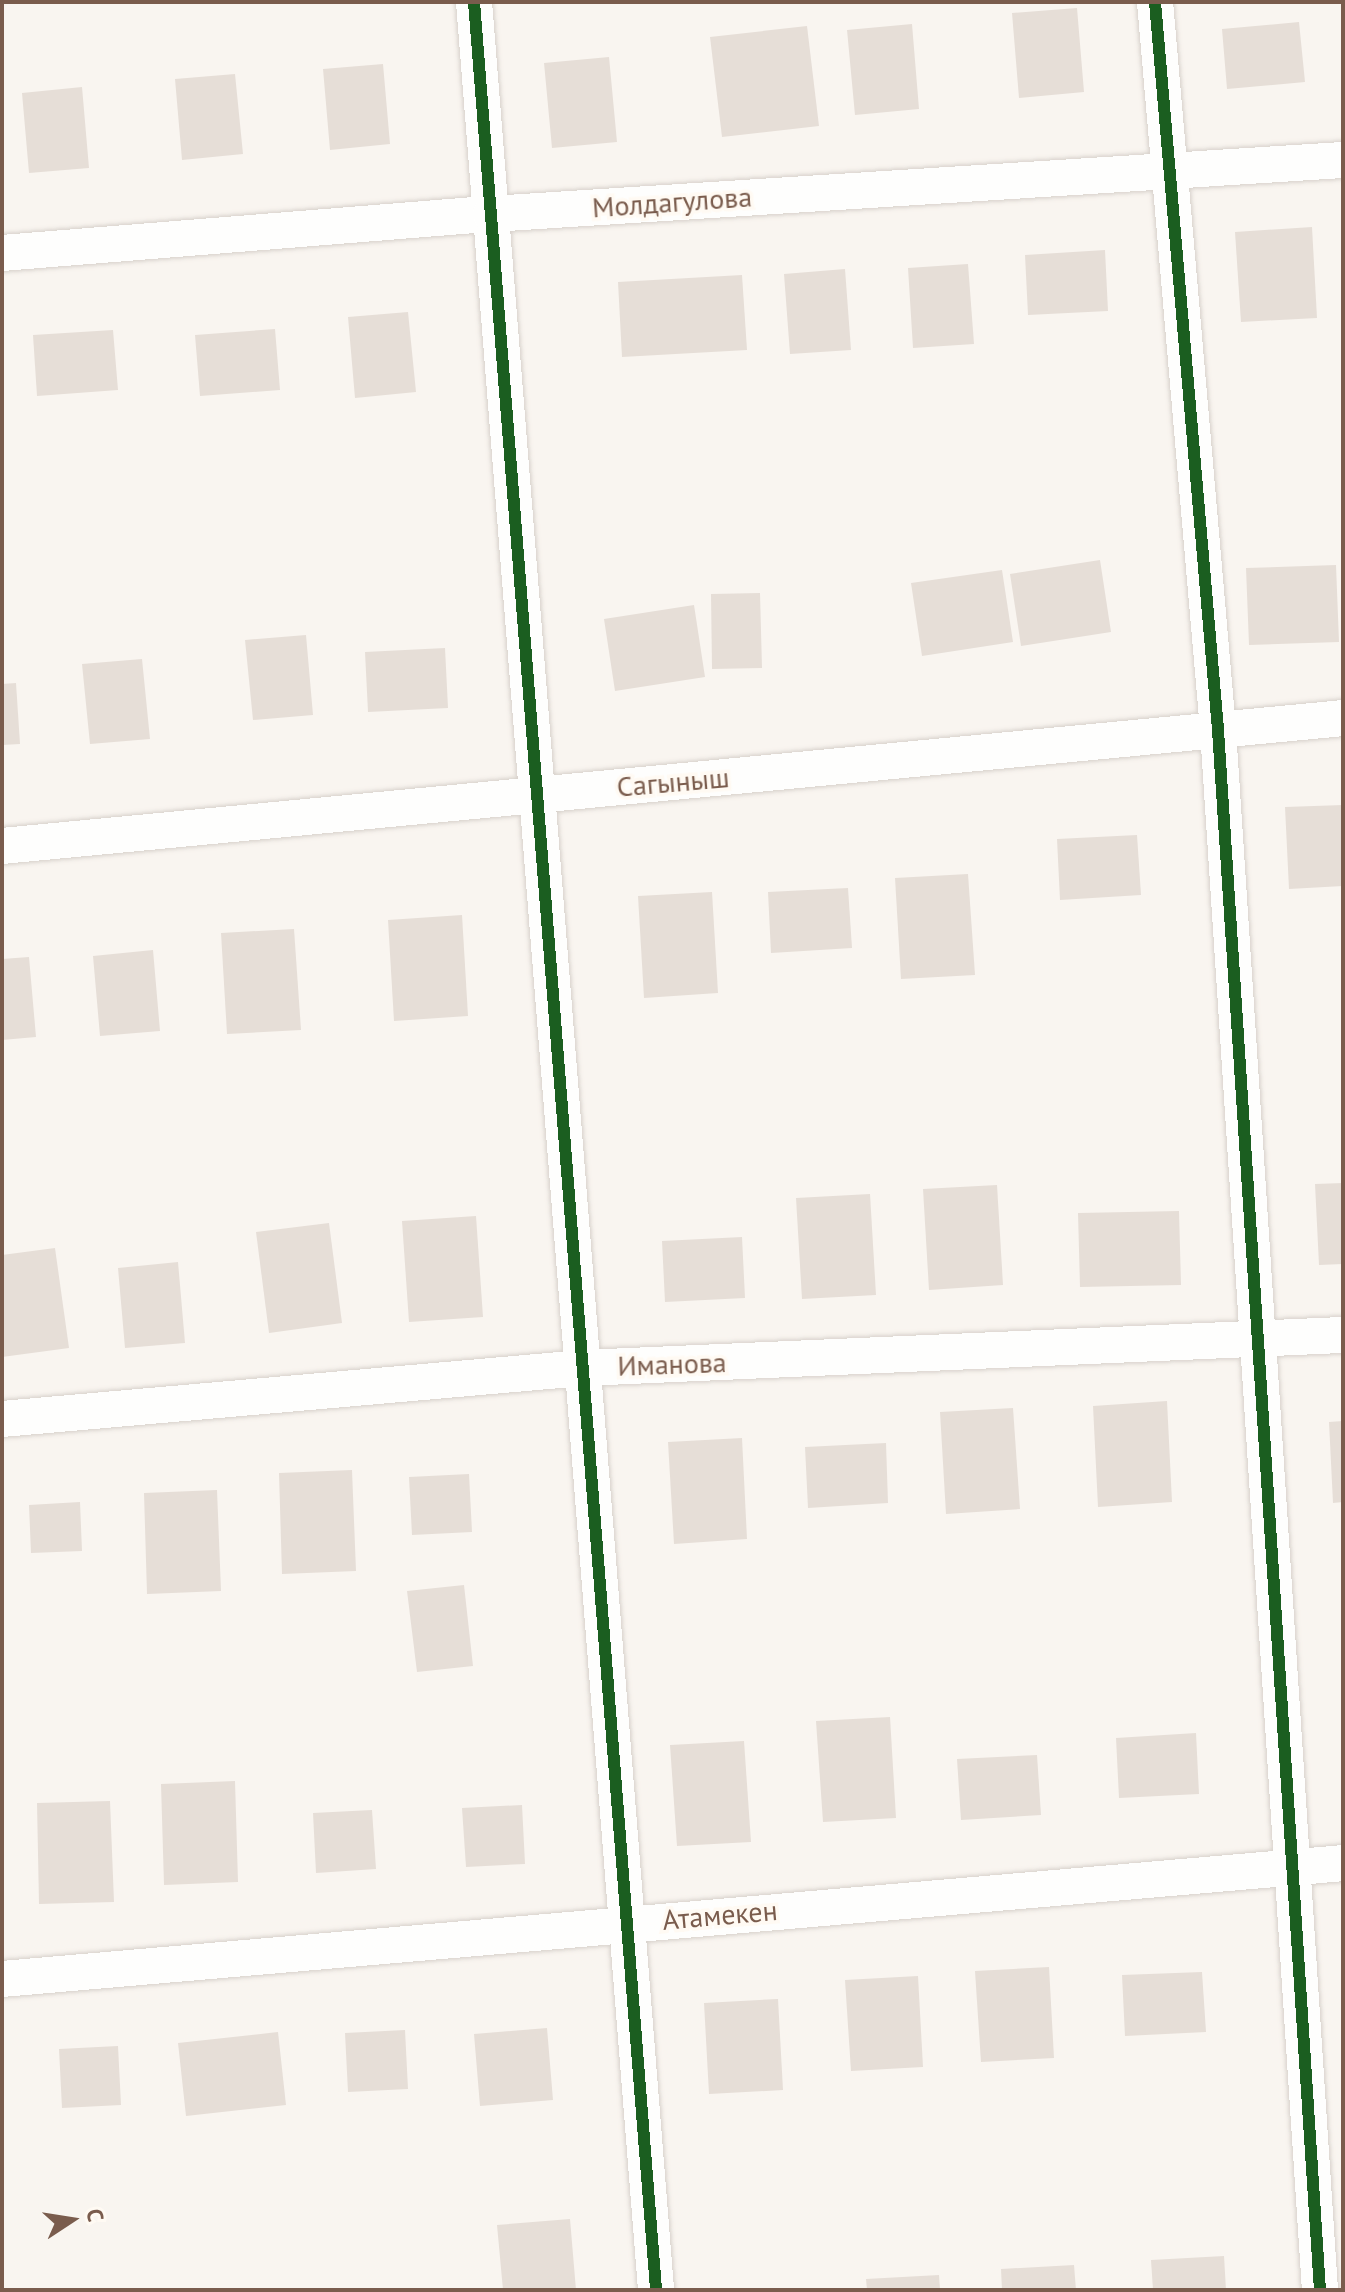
<!DOCTYPE html>
<meta charset="utf-8">
<style>
body{margin:0}
#map{position:relative;width:1345px;height:2292px;overflow:hidden;background:#f9f5f0;font-family:"PT Sans",sans-serif}
div>[style]{position:absolute}
.building>*{inset:0;background:#e6ded7}
.roads{filter:drop-shadow(0 0 2px #d7d1cb) drop-shadow(0 0 2px #d7d1cb)}
.minor>*{height:36px;margin:-18px;padding:0 18px;transform-origin:18px;border-radius:18px;background:#fefefd}
.cycleway>*{height:12px;margin:-6px;padding:0 6px;transform-origin:6px;border-radius:6px;background:#1b5e20}
span{translate:-50% -50%;white-space:nowrap;text-align:center;line-height:1.15;-webkit-text-stroke:7px #fffaf3;paint-order:stroke}
.street-label{font-size:28px;color:#7a5c4d}
.frame{position:absolute;inset:0;border:4px solid #7a5c4d;pointer-events:none}
.north{position:absolute;left:32px;top:2180px;width:80px;height:80px;-webkit-text-stroke:6px #fffaf3;paint-order:stroke;rotate:78deg;font-size:22px;font-weight:700;line-height:32px;text-align:center;color:#7a5c4d}
.north::after{content:'';display:block;margin:auto;width:28px;height:36px;background:#7a5c4d;clip-path:polygon(50% 0,100% 100%,50% 72%,0 100%)}
</style>
<div id="map">
<div class="building">
<i style="clip-path:polygon(1077px 8px,1084px 92px,1019px 98px,1012px 13px)"></i>
<i style="clip-path:polygon(1299px 22px,1305px 82px,1227px 89px,1222px 29px)"></i>
<i style="clip-path:polygon(912px 24px,919px 109px,855px 115px,847px 30px)"></i>
<i style="clip-path:polygon(807px 26px,819px 126px,722px 137px,710px 37px)"></i>
<i style="clip-path:polygon(609px 57px,617px 142px,552px 148px,544px 63px)"></i>
<i style="clip-path:polygon(383px 64px,390px 144px,330px 150px,323px 69px)"></i>
<i style="clip-path:polygon(235px 74px,243px 154px,182px 160px,175px 79px)"></i>
<i style="clip-path:polygon(82px 87px,89px 168px,29px 173px,22px 93px)"></i>
<i style="clip-path:polygon(1312px 227px,1317px 318px,1241px 322px,1235px 232px)"></i>
<i style="clip-path:polygon(1105px 250px,1108px 311px,1028px 315px,1025px 255px)"></i>
<i style="clip-path:polygon(968px 264px,974px 344px,913px 348px,908px 268px)"></i>
<i style="clip-path:polygon(845px 269px,851px 350px,790px 354px,784px 274px)"></i>
<i style="clip-path:polygon(742px 275px,747px 350px,622px 357px,618px 282px)"></i>
<i style="clip-path:polygon(408px 312px,416px 392px,355px 398px,348px 317px)"></i>
<i style="clip-path:polygon(275px 329px,280px 390px,200px 396px,195px 335px)"></i>
<i style="clip-path:polygon(113px 330px,118px 390px,37px 396px,33px 335px)"></i>
<i style="clip-path:polygon(1100px 560px,1111px 632px,1021px 646px,1010px 574px)"></i>
<i style="clip-path:polygon(1336px 565px,1339px 642px,1249px 645px,1246px 568px)"></i>
<i style="clip-path:polygon(1002px 570px,1013px 642px,922px 656px,911px 583px)"></i>
<i style="clip-path:polygon(760px 593px,762px 668px,712px 669px,711px 594px)"></i>
<i style="clip-path:polygon(694px 605px,705px 677px,615px 691px,604px 619px)"></i>
<i style="clip-path:polygon(306px 635px,313px 715px,253px 720px,245px 640px)"></i>
<i style="clip-path:polygon(445px 648px,448px 708px,368px 712px,365px 652px)"></i>
<i style="clip-path:polygon(142px 659px,150px 739px,90px 744px,82px 664px)"></i>
<i style="clip-path:polygon(16px 683px,20px 744px,2px 745px,2px 684px)"></i>
<i style="clip-path:polygon(1343px 805px,1343px 886px,1289px 889px,1285px 807px)"></i>
<i style="clip-path:polygon(1137px 835px,1141px 895px,1060px 900px,1057px 839px)"></i>
<i style="clip-path:polygon(968px 874px,975px 975px,901px 979px,895px 878px)"></i>
<i style="clip-path:polygon(848px 888px,852px 948px,771px 953px,768px 892px)"></i>
<i style="clip-path:polygon(712px 892px,718px 993px,644px 998px,638px 896px)"></i>
<i style="clip-path:polygon(462px 915px,468px 1016px,394px 1021px,388px 920px)"></i>
<i style="clip-path:polygon(294px 929px,301px 1030px,227px 1034px,221px 933px)"></i>
<i style="clip-path:polygon(153px 950px,160px 1031px,100px 1036px,93px 956px)"></i>
<i style="clip-path:polygon(29px 957px,36px 1037px,2px 1040px,2px 959px)"></i>
<i style="clip-path:polygon(1343px 1183px,1343px 1264px,1319px 1265px,1315px 1184px)"></i>
<i style="clip-path:polygon(997px 1185px,1003px 1285px,929px 1290px,923px 1189px)"></i>
<i style="clip-path:polygon(870px 1194px,876px 1295px,802px 1299px,796px 1198px)"></i>
<i style="clip-path:polygon(1179px 1211px,1181px 1285px,1080px 1287px,1078px 1213px)"></i>
<i style="clip-path:polygon(476px 1216px,483px 1317px,409px 1322px,402px 1221px)"></i>
<i style="clip-path:polygon(329px 1223px,342px 1323px,269px 1333px,256px 1232px)"></i>
<i style="clip-path:polygon(742px 1237px,745px 1298px,665px 1302px,662px 1241px)"></i>
<i style="clip-path:polygon(55px 1248px,69px 1348px,2px 1357px,2px 1255px)"></i>
<i style="clip-path:polygon(178px 1262px,185px 1343px,125px 1348px,118px 1268px)"></i>
<i style="clip-path:polygon(1167px 1401px,1172px 1502px,1098px 1507px,1093px 1406px)"></i>
<i style="clip-path:polygon(1013px 1408px,1020px 1509px,946px 1514px,940px 1412px)"></i>
<i style="clip-path:polygon(1343px 1421px,1343px 1502px,1333px 1503px,1329px 1422px)"></i>
<i style="clip-path:polygon(742px 1438px,747px 1539px,674px 1544px,668px 1442px)"></i>
<i style="clip-path:polygon(886px 1443px,888px 1503px,808px 1508px,805px 1447px)"></i>
<i style="clip-path:polygon(352px 1470px,356px 1571px,282px 1574px,279px 1473px)"></i>
<i style="clip-path:polygon(469px 1474px,472px 1532px,412px 1535px,409px 1477px)"></i>
<i style="clip-path:polygon(217px 1490px,221px 1591px,147px 1594px,144px 1493px)"></i>
<i style="clip-path:polygon(80px 1502px,82px 1551px,31px 1553px,29px 1505px)"></i>
<i style="clip-path:polygon(464px 1585px,473px 1666px,417px 1672px,407px 1591px)"></i>
<i style="clip-path:polygon(890px 1717px,896px 1818px,823px 1822px,816px 1721px)"></i>
<i style="clip-path:polygon(1196px 1733px,1199px 1794px,1119px 1798px,1116px 1738px)"></i>
<i style="clip-path:polygon(744px 1741px,751px 1842px,677px 1846px,670px 1745px)"></i>
<i style="clip-path:polygon(1037px 1755px,1041px 1815px,961px 1820px,957px 1759px)"></i>
<i style="clip-path:polygon(235px 1781px,238px 1882px,164px 1885px,161px 1784px)"></i>
<i style="clip-path:polygon(110px 1801px,114px 1902px,39px 1904px,37px 1803px)"></i>
<i style="clip-path:polygon(522px 1805px,525px 1864px,466px 1867px,462px 1808px)"></i>
<i style="clip-path:polygon(372px 1810px,376px 1869px,316px 1873px,313px 1813px)"></i>
<i style="clip-path:polygon(1049px 1967px,1054px 2058px,981px 2062px,975px 1971px)"></i>
<i style="clip-path:polygon(1202px 1972px,1206px 2032px,1125px 2036px,1122px 1975px)"></i>
<i style="clip-path:polygon(918px 1976px,923px 2067px,851px 2071px,845px 1980px)"></i>
<i style="clip-path:polygon(778px 1999px,783px 2090px,709px 2094px,704px 2003px)"></i>
<i style="clip-path:polygon(547px 2028px,553px 2100px,480px 2106px,474px 2034px)"></i>
<i style="clip-path:polygon(405px 2030px,408px 2089px,348px 2092px,345px 2033px)"></i>
<i style="clip-path:polygon(278px 2032px,286px 2105px,186px 2116px,178px 2043px)"></i>
<i style="clip-path:polygon(118px 2046px,121px 2105px,62px 2108px,59px 2049px)"></i>
<i style="clip-path:polygon(570px 2219px,576px 2290px,503px 2290px,497px 2225px)"></i>
<i style="clip-path:polygon(1224px 2256px,1226px 2290px,1153px 2290px,1151px 2260px)"></i>
<i style="clip-path:polygon(1074px 2265px,1076px 2290px,1002px 2290px,1001px 2269px)"></i>
<i style="clip-path:polygon(939px 2275px,940px 2290px,867px 2290px,866px 2279px)"></i>
</div>
<div class="roads">
<div class="minor">
<i style="left:474px;top:2px;width:2295px;rotate:85.45deg"></i>
<i style="left:1155px;top:2px;width:731px;rotate:85.05deg"></i>
<i style="left:1218px;top:730px;width:1563px;rotate:86.26deg"></i>
<i style="left:2px;top:253px;width:491px;rotate:-4.6deg"></i>
<i style="left:491px;top:214px;width:854px;rotate:-3.63deg"></i>
<i style="left:2px;top:846px;width:1347px;rotate:-5.45deg"></i>
<i style="left:2px;top:1419px;width:583px;rotate:-5.02deg"></i>
<i style="left:583px;top:1368px;width:761px;rotate:-2.49deg"></i>
<i style="left:2px;top:1979px;width:1346px;rotate:-4.94deg"></i>
</div>
</div>
<div class="cycleway">
<i style="left:474px;top:2px;width:2295px;rotate:85.45deg"></i>
<i style="left:1155px;top:2px;width:731px;rotate:85.05deg"></i>
<i style="left:1218px;top:730px;width:1563px;rotate:86.26deg"></i>
</div>
<div class="street-label">
<span style="left:672px;top:202px;rotate:-4deg">Молдагулова</span>
<span style="left:673px;top:782px;rotate:-5deg">Сагыныш</span>
<span style="left:672px;top:1364px;rotate:-2deg">Иманова</span>
<span style="left:720px;top:1915px;rotate:-5deg">Атамекен</span>
</div>
<div class="frame"></div>
<div class="north">С</div>
</div>
